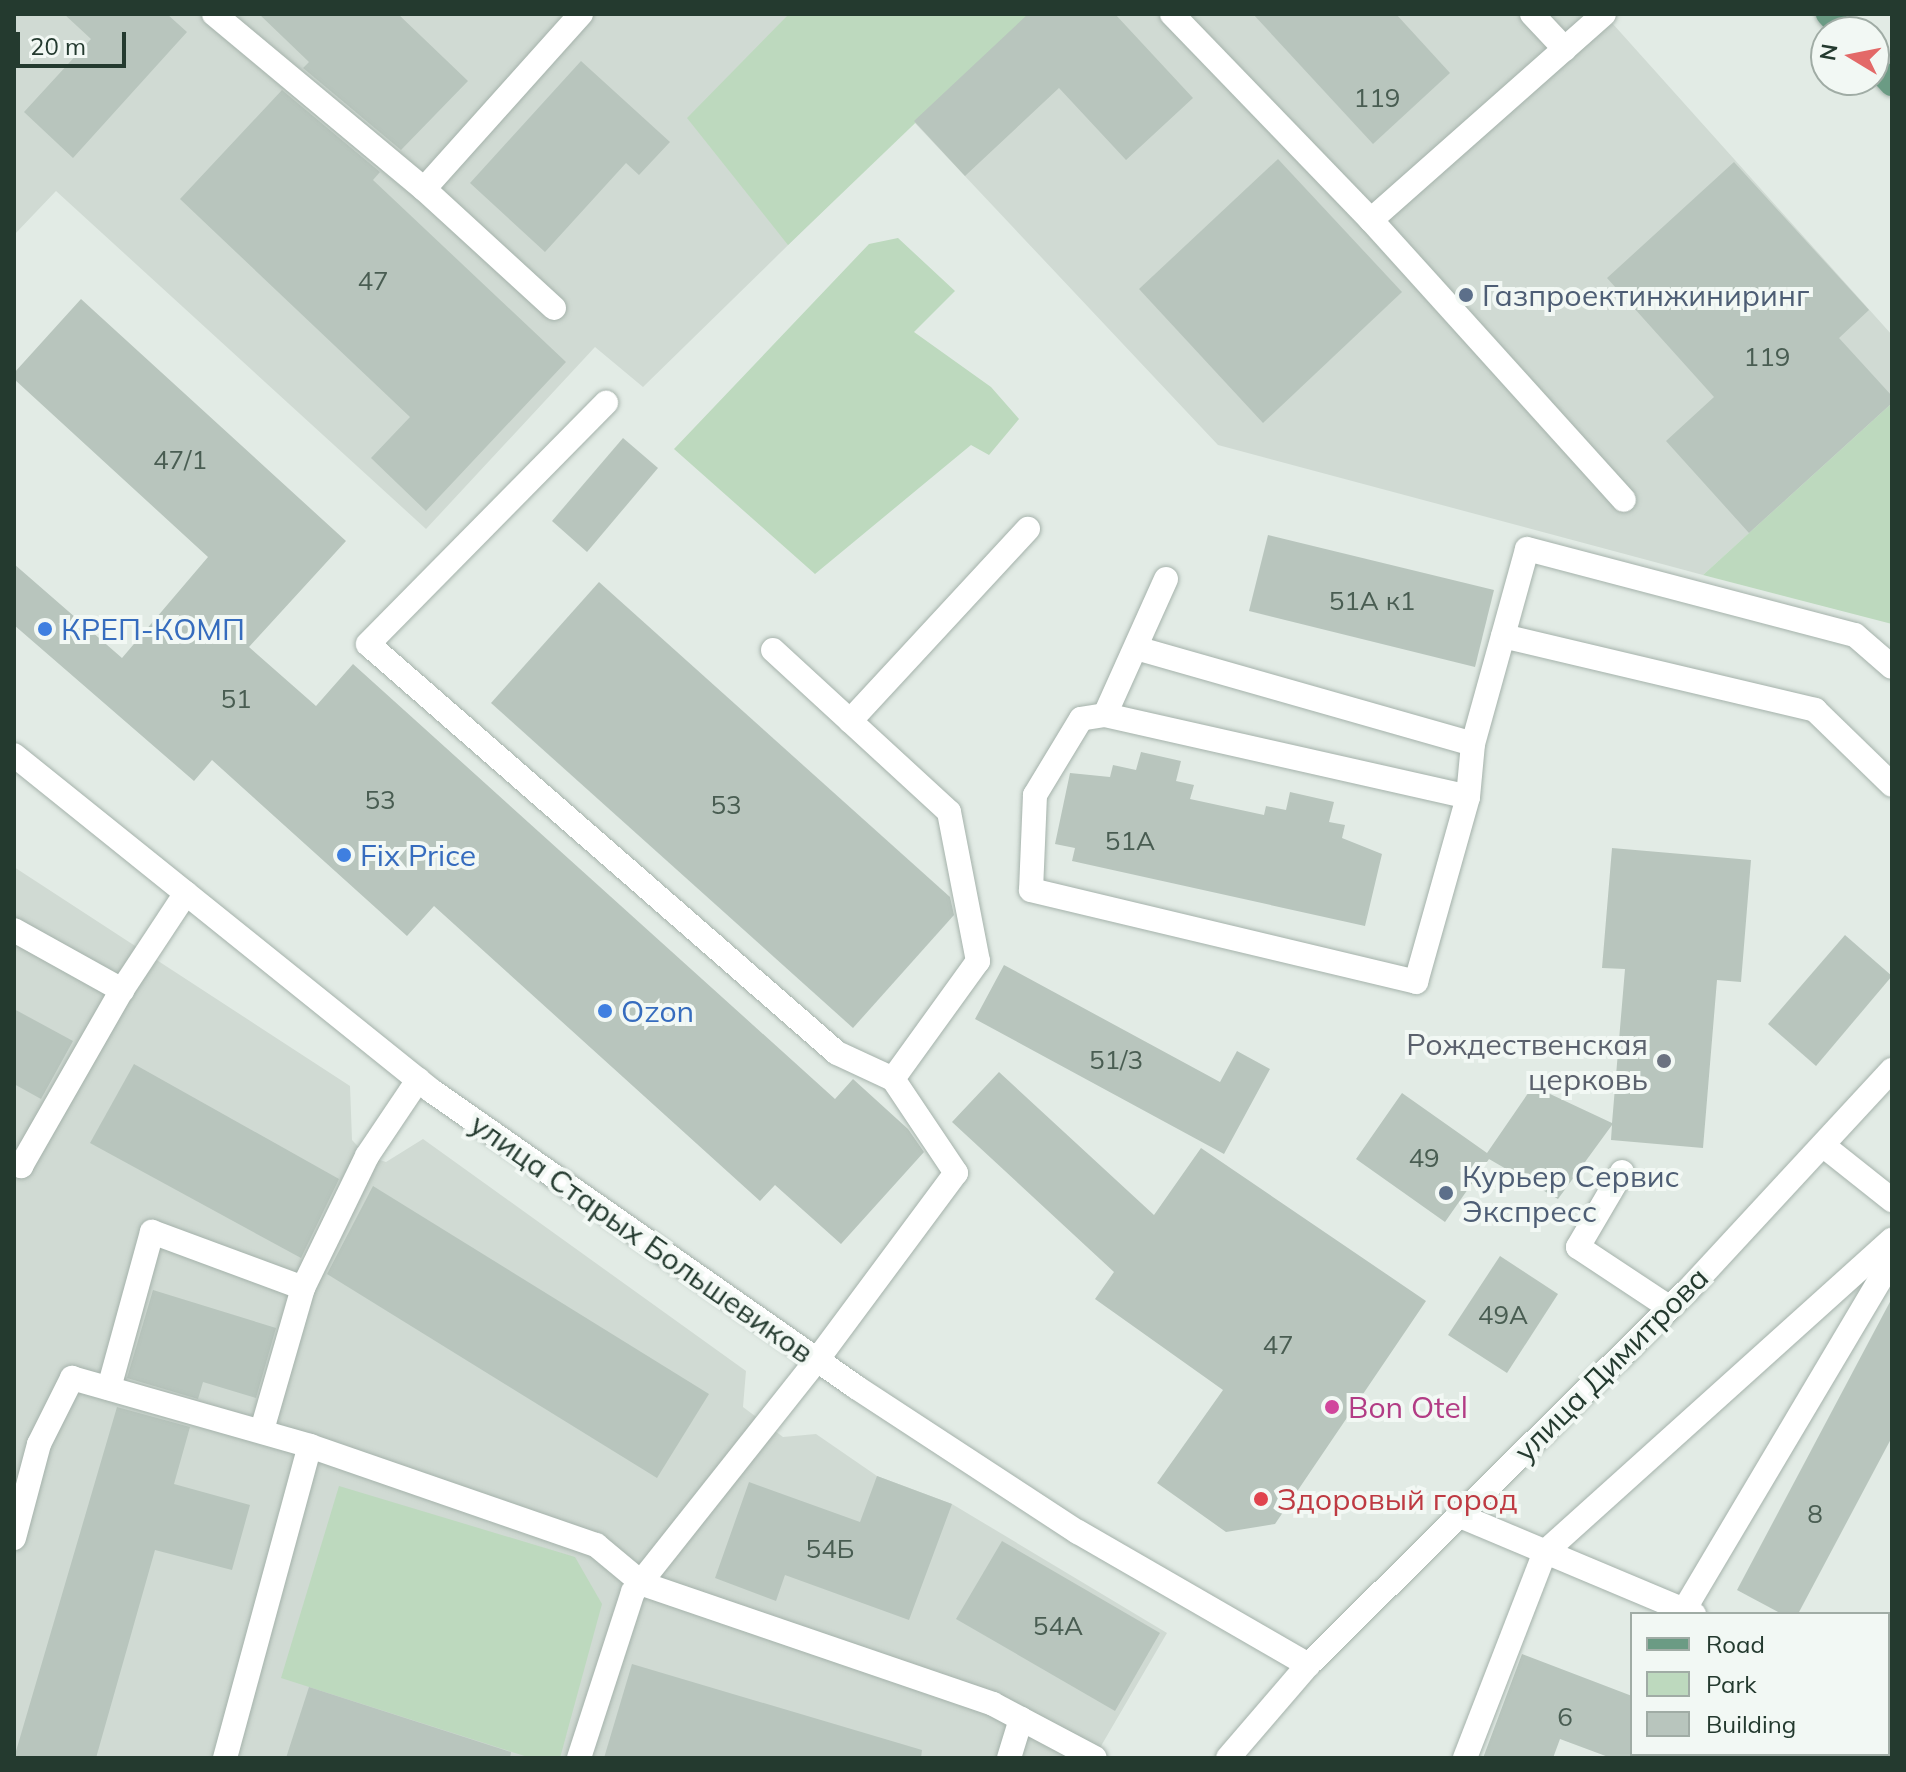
<!DOCTYPE html>
<meta charset="utf-8">
<style>
body{margin:0}
#map{position:relative;width:1906px;height:1772px;overflow:hidden;background:#e2ebe5;font-family:Mulish,sans-serif}
div>[style]{position:absolute}
.built>*{inset:0;background:#d0dad3}
.green>*{inset:0;background:#bdd9be}
.building>*{inset:0;background:#b8c5bd}
.roads{filter:drop-shadow(0 0 2px #a5b2ab) drop-shadow(0 0 2px #a5b2ab)}
.minor>*{height:24px;margin:-12px;padding:0 12px;transform-origin:12px;border-radius:12px;background:#fff}
.major>*{height:24px;margin:-12px;padding:0 12px;transform-origin:12px;border-radius:12px;background:#6b9b84}
.dots>*{width:22px;height:22px;translate:-50% -50%;box-sizing:border-box;border:4px solid #f2f8f4;border-radius:50%}
span{translate:-50% -50%;white-space:nowrap;text-align:center;line-height:1.15;-webkit-text-stroke:8px #f2f8f4;paint-order:stroke}
.number-label{font-size:26px;color:#495d52}
.number-label span{-webkit-text-stroke-width:0}
.service-label{font-size:30px;color:#4e5e75}
.left{translate:0 -50%;text-align:left}
.shop-label{font-size:30px;color:#366cbe}
.worship-label{font-size:30px;color:#5b616d}
.right{translate:-100% -50%;text-align:right}
.street-label{font-size:30px;color:#243a2f}
.hotel-label{font-size:30px;color:#b23c85}
.health-label{font-size:30px;color:#be3a42}
.frame{position:absolute;inset:0;border:16px solid #243a2f;pointer-events:none}
.legend{position:absolute;left:1630px;top:1612px;width:260px;height:144px;box-sizing:border-box;background:#f2f8f4;border:2px solid #a0aca5;margin:0;padding:10px 14px;list-style:none;font-size:24px;color:#243a2f}
.legend li{display:flex;align-items:center;gap:16px;height:40px}
.legend b{width:40px;border:2px solid #a0aca5}
.north{position:absolute;left:1810px;top:16px;width:80px;height:80px;box-sizing:border-box;background:#f2f8f4;border:2px solid #a0aca5;border-radius:50%;rotate:280deg;font-size:22px;font-weight:700;line-height:32px;text-align:center;color:#243a2f}
.north::after{content:'';display:block;margin:auto;width:28px;height:36px;background:#e36968;clip-path:polygon(50% 0,100% 100%,50% 72%,0 100%)}
.scale{position:absolute;left:16px;top:32px;width:110px;height:36px;box-sizing:border-box;border:4px solid #243a2f;border-top:0;padding-left:10px;font-size:24px;line-height:28px;white-space:nowrap;color:#243a2f;-webkit-text-stroke:6px #f2f8f4;paint-order:stroke}
</style>
<div id="map">
<div class="built">
<i style="clip-path:polygon(14px 14px,1604px 14px,1892px 335px,1892px 403px,1703px 575px,1218px 445px,914px 122px,643px 387px,595px 347px,426px 529px,56px 191px,14px 235px)"></i>
<i style="clip-path:polygon(14px 867px,350px 1086px,352px 1140px,367px 1156px,386px 1162px,423px 1139px,746px 1371px,743px 1407px,783px 1437px,816px 1434px,877px 1476px,952px 1504px,1167px 1633px,1094px 1758px,14px 1758px)"></i>
</div>
<div class="green">
<i style="clip-path:polygon(789px 14px,1029px 14px,788px 245px,687px 118px)"></i>
<i style="clip-path:polygon(898px 238px,955px 291px,914px 332px,991px 387px,1019px 419px,989px 455px,971px 445px,815px 574px,674px 449px,869px 244px)"></i>
<i style="clip-path:polygon(1892px 403px,1892px 624px,1703px 575px,1749px 533px)"></i>
<i style="clip-path:polygon(339px 1486px,575px 1557px,602px 1604px,560px 1758px,531px 1758px,281px 1678px)"></i>
</div>
<div class="building">
<i style="clip-path:polygon(64px 14px,167px 14px,187px 32px,73px 158px,24px 112px,91px 39px)"></i>
<i style="clip-path:polygon(259px 14px,398px 14px,468px 81px,401px 150px,303px 68px,309px 62px)"></i>
<i style="clip-path:polygon(1028px 14px,1115px 14px,1193px 98px,1126px 160px,1059px 88px,965px 176px,914px 121px)"></i>
<i style="clip-path:polygon(1253px 14px,1396px 14px,1450px 73px,1373px 144px)"></i>
<i style="clip-path:polygon(581px 61px,670px 142px,639px 175px,626px 163px,545px 252px,470px 183px)"></i>
<i style="clip-path:polygon(282px 90px,380px 172px,373px 180px,566px 362px,426px 511px,371px 458px,410px 417px,180px 199px)"></i>
<i style="clip-path:polygon(1278px 159px,1402px 292px,1263px 423px,1139px 289px)"></i>
<i style="clip-path:polygon(1734px 162px,1869px 310px,1839px 338px,1892px 396px,1892px 403px,1749px 533px,1666px 441px,1714px 397px,1607px 278px)"></i>
<i style="clip-path:polygon(81px 299px,346px 541px,249px 647px,316px 706px,353px 664px,835px 1099px,853px 1079px,908px 1129px,924px 1152px,841px 1244px,775px 1185px,760px 1201px,434px 906px,407px 936px,212px 760px,194px 781px,14px 625px,14px 564px,122px 658px,208px 557px,14px 379px,14px 373px)"></i>
<i style="clip-path:polygon(623px 438px,658px 468px,587px 552px,552px 521px)"></i>
<i style="clip-path:polygon(1268px 535px,1494px 590px,1475px 667px,1249px 611px)"></i>
<i style="clip-path:polygon(599px 582px,950px 897px,954px 915px,853px 1028px,491px 703px)"></i>
<i style="clip-path:polygon(1141px 752px,1181px 761px,1176px 781px,1194px 785px,1190px 799px,1264px 815px,1266px 806px,1286px 810px,1290px 792px,1334px 802px,1329px 822px,1345px 825px,1342px 838px,1382px 854px,1365px 926px,1072px 861px,1075px 848px,1055px 844px,1070px 773px,1110px 777px,1113px 765px,1136px 770px)"></i>
<i style="clip-path:polygon(1612px 848px,1751px 860px,1741px 982px,1717px 980px,1703px 1148px,1611px 1140px,1612px 1125px,1558px 1199px,1489px 1159px,1445px 1222px,1356px 1159px,1402px 1093px,1487px 1153px,1533px 1086px,1612px 1123px,1625px 969px,1602px 968px)"></i>
<i style="clip-path:polygon(1845px 935px,1892px 976px,1816px 1066px,1768px 1024px)"></i>
<i style="clip-path:polygon(1004px 965px,1220px 1082px,1237px 1051px,1270px 1069px,1224px 1154px,975px 1019px)"></i>
<i style="clip-path:polygon(14px 1009px,73px 1041px,41px 1099px,14px 1084px)"></i>
<i style="clip-path:polygon(134px 1064px,339px 1179px,301px 1258px,90px 1143px)"></i>
<i style="clip-path:polygon(999px 1072px,1154px 1215px,1201px 1148px,1426px 1301px,1275px 1524px,1226px 1532px,1157px 1483px,1223px 1390px,1095px 1299px,1114px 1272px,952px 1122px)"></i>
<i style="clip-path:polygon(373px 1186px,709px 1394px,657px 1478px,327px 1274px)"></i>
<i style="clip-path:polygon(1500px 1256px,1558px 1294px,1507px 1373px,1448px 1335px)"></i>
<i style="clip-path:polygon(153px 1290px,276px 1328px,256px 1398px,203px 1382px,198px 1399px,127px 1378px)"></i>
<i style="clip-path:polygon(1892px 1298px,1892px 1437px,1798px 1614px,1782px 1614px,1737px 1590px)"></i>
<i style="clip-path:polygon(117px 1407px,190px 1427px,174px 1484px,250px 1505px,232px 1570px,155px 1550px,96px 1758px,14px 1758px)"></i>
<i style="clip-path:polygon(877px 1476px,952px 1504px,909px 1620px,785px 1575px,776px 1601px,715px 1578px,749px 1482px,860px 1522px)"></i>
<i style="clip-path:polygon(1002px 1541px,1160px 1633px,1115px 1711px,956px 1619px)"></i>
<i style="clip-path:polygon(1522px 1654px,1632px 1696px,1632px 1758px,1611px 1758px,1560px 1739px,1553px 1758px,1483px 1758px)"></i>
<i style="clip-path:polygon(632px 1664px,922px 1750px,921px 1758px,604px 1758px)"></i>
<i style="clip-path:polygon(309px 1687px,511px 1752px,510px 1758px,286px 1758px)"></i>
</div>
<div class="roads">
<div class="minor">
<i style="left:214px;top:14px;width:273px;rotate:39.8deg"></i>
<i style="left:1172px;top:14px;width:286px;rotate:46deg"></i>
<i style="left:1371px;top:220px;width:377px;rotate:47.9deg"></i>
<i style="left:1532px;top:14px;width:48px;rotate:46.7deg"></i>
<i style="left:1371px;top:220px;width:311px;rotate:-41.5deg"></i>
<i style="left:554px;top:308px;width:176px;rotate:-137.5deg"></i>
<i style="left:424px;top:189px;width:235px;rotate:-48.1deg"></i>
<i style="left:1166px;top:579px;width:149px;rotate:114.2deg"></i>
<i style="left:1105px;top:715px;width:24px;rotate:171deg"></i>
<i style="left:1081px;top:719px;width:89px;rotate:121.2deg"></i>
<i style="left:1035px;top:795px;width:95px;rotate:92.4deg"></i>
<i style="left:1031px;top:890px;width:396px;rotate:13.4deg"></i>
<i style="left:1416px;top:982px;width:192px;rotate:-74.3deg"></i>
<i style="left:1468px;top:797px;width:53px;rotate:-84.6deg"></i>
<i style="left:1473px;top:744px;width:202px;rotate:-74.5deg"></i>
<i style="left:1527px;top:549px;width:339px;rotate:14.7deg"></i>
<i style="left:1855px;top:635px;width:49px;rotate:40.9deg"></i>
<i style="left:1503px;top:636px;width:321px;rotate:13.3deg"></i>
<i style="left:1815px;top:710px;width:107px;rotate:44.2deg"></i>
<i style="left:1136px;top:648px;width:350px;rotate:15.9deg"></i>
<i style="left:773px;top:650px;width:239px;rotate:42.6deg"></i>
<i style="left:949px;top:812px;width:152px;rotate:79deg"></i>
<i style="left:978px;top:961px;width:145px;rotate:125.8deg"></i>
<i style="left:1105px;top:715px;width:372px;rotate:12.7deg"></i>
<i style="left:850px;top:721px;width:262px;rotate:-47.2deg"></i>
<i style="left:14px;top:755px;width:536px;rotate:38.79deg"></i>
<i style="left:432px;top:1091px;width:517px;rotate:34.92deg"></i>
<i style="left:856px;top:1387px;width:265px;rotate:33.2deg"></i>
<i style="left:1078px;top:1532px;width:266px;rotate:30deg"></i>
<i style="left:14px;top:930px;width:124px;rotate:29.1deg"></i>
<i style="left:1824px;top:1146px;width:87px;rotate:38.5deg"></i>
<i style="left:14px;top:1163px;width:8px;rotate:23deg"></i>
<i style="left:21px;top:1166px;width:203px;rotate:-60.2deg"></i>
<i style="left:122px;top:990px;width:116px;rotate:-56.6deg"></i>
<i style="left:1622px;top:1172px;width:87px;rotate:120.4deg"></i>
<i style="left:1578px;top:1247px;width:110px;rotate:33.5deg"></i>
<i style="left:109px;top:1388px;width:162px;rotate:-74.6deg"></i>
<i style="left:152px;top:1232px;width:161px;rotate:20.3deg"></i>
<i style="left:262px;top:1430px;width:148px;rotate:-73.9deg"></i>
<i style="left:303px;top:1288px;width:147px;rotate:-64.1deg"></i>
<i style="left:367px;top:1156px;width:92px;rotate:-56.1deg"></i>
<i style="left:1458px;top:1515px;width:256px;rotate:22.8deg"></i>
<i style="left:14px;top:1538px;width:97px;rotate:-75.1deg"></i>
<i style="left:39px;top:1444px;width:74px;rotate:-63.4deg"></i>
<i style="left:72px;top:1378px;width:248px;rotate:15.9deg"></i>
<i style="left:1684px;top:1610px;width:408px;rotate:-59.3deg"></i>
<i style="left:1888px;top:1696px;width:4px;rotate:14deg"></i>
<i style="left:225px;top:1758px;width:323px;rotate:-74.8deg"></i>
<i style="left:310px;top:1446px;width:303px;rotate:19.1deg"></i>
<i style="left:596px;top:1545px;width:61px;rotate:39.7deg"></i>
<i style="left:643px;top:1584px;width:370px;rotate:18.9deg"></i>
<i style="left:993px;top:1704px;width:115px;rotate:27.9deg"></i>
<i style="left:579px;top:1758px;width:175px;rotate:-72deg"></i>
<i style="left:633px;top:1592px;width:296px;rotate:-51.6deg"></i>
<i style="left:817px;top:1360px;width:233px;rotate:-53.4deg"></i>
<i style="left:956px;top:1173px;width:113px;rotate:-123.8deg"></i>
<i style="left:893px;top:1079px;width:62px;rotate:-155.1deg"></i>
<i style="left:837px;top:1053px;width:622px;rotate:-138.91deg"></i>
<i style="left:368px;top:644px;width:339px;rotate:-45.4deg"></i>
<i style="left:1009px;top:1758px;width:41px;rotate:-72.9deg"></i>
<i style="left:1228px;top:1758px;width:123px;rotate:-49.3deg"></i>
<i style="left:1308px;top:1665px;width:534px;rotate:-44.62deg"></i>
<i style="left:1688px;top:1290px;width:300px;rotate:-47.2deg"></i>
<i style="left:1465px;top:1758px;width:221px;rotate:-68.8deg"></i>
<i style="left:1545px;top:1552px;width:467px;rotate:-42deg"></i>
</div>
<div class="major">
<i style="left:1828px;top:14px;width:24px;rotate:48deg"></i>
<i style="left:1874px;top:65px;width:26px;rotate:47deg"></i>
</div>
</div>
<div class="dots">
<i style="left:1466px;top:295px;background:#5c6f8a"></i>
<i style="left:45px;top:629px;background:#3f7fe0"></i>
<i style="left:344px;top:855px;background:#3f7fe0"></i>
<i style="left:605px;top:1011px;background:#3f7fe0"></i>
<i style="left:1664px;top:1061px;background:#6b7280"></i>
<i style="left:1446px;top:1193px;background:#5c6f8a"></i>
<i style="left:1332px;top:1407px;background:#d1479c"></i>
<i style="left:1261px;top:1499px;background:#e0444e"></i>
</div>
<div class="number-label">
<span style="left:1377px;top:98px">119</span>
<span style="left:373px;top:281px">47</span>
<span style="left:1767px;top:357px">119</span>
<span style="left:180px;top:460px">47/1</span>
<span style="left:1372px;top:601px">51А к1</span>
<span style="left:236px;top:699px">51</span>
<span style="left:380px;top:800px">53</span>
<span style="left:726px;top:805px">53</span>
<span style="left:1130px;top:841px">51А</span>
<span style="left:1116px;top:1060px">51/3</span>
<span style="left:1424px;top:1158px">49</span>
<span style="left:1503px;top:1315px">49А</span>
<span style="left:1278px;top:1345px">47</span>
<span style="left:1815px;top:1514px">8</span>
<span style="left:830px;top:1549px">54Б</span>
<span style="left:1058px;top:1626px">54А</span>
<span style="left:1565px;top:1717px">6</span>
</div>
<div class="service-label">
<span class="left" style="left:1482px;top:295px">Газпроектинжиниринг</span>
<span class="left" style="left:1462px;top:1193px">Курьер Сервис<br>Экспресс</span>
</div>
<div class="shop-label">
<span class="left" style="left:61px;top:629px">КРЕП-КОМП</span>
<span class="left" style="left:360px;top:855px">Fix Price</span>
<span class="left" style="left:621px;top:1011px">Ozon</span>
</div>
<div class="worship-label">
<span class="right" style="left:1648px;top:1061px">Рождественская<br>церковь</span>
</div>
<div class="street-label">
<span style="left:642px;top:1238px;rotate:35deg">улица Старых Большевиков</span>
<span style="left:1611px;top:1364px;rotate:-45deg">улица Димитрова</span>
</div>
<div class="hotel-label">
<span class="left" style="left:1348px;top:1407px">Bon Otel</span>
</div>
<div class="health-label">
<span class="left" style="left:1277px;top:1499px">Здоровый город</span>
</div>
<div class="frame"></div>
<ul class="legend">
<li><b style="height:10px;background:#6b9b84"></b>Road</li>
<li><b style="height:22px;background:#bdd9be"></b>Park</li>
<li><b style="height:22px;background:#b8c5bd"></b>Building</li>
</ul>
<div class="north">N</div>
<div class="scale">20 m</div>
</div>
